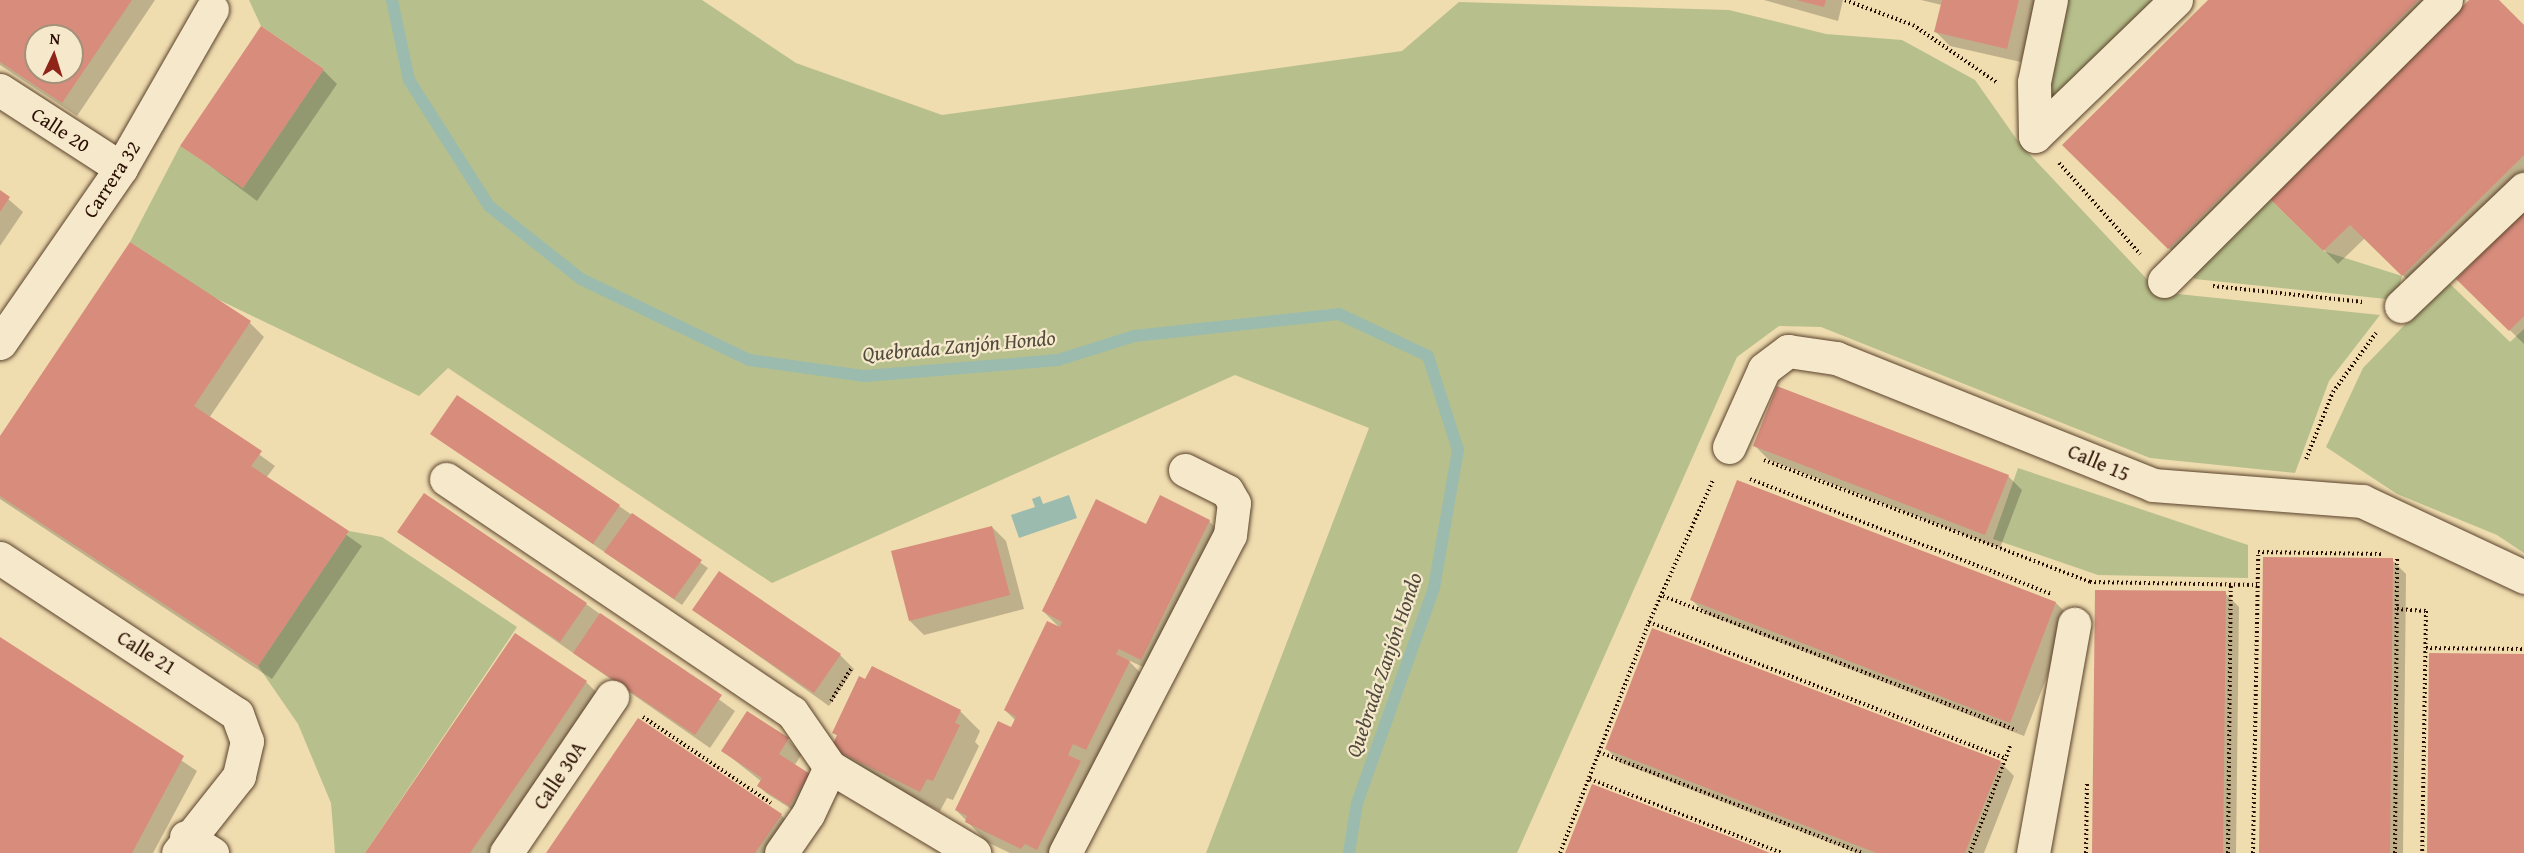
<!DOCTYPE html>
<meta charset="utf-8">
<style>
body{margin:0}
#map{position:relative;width:2524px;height:853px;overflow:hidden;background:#efdcaf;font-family:"Gentium Book Plus",serif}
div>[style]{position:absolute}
.green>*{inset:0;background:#b7c08c}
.water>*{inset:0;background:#9abbae}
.shadow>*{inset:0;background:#0003}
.stream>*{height:12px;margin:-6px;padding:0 6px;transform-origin:6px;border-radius:6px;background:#9abbae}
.building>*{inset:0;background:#d78c7c}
.path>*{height:4px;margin-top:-2px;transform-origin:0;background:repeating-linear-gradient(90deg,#2a0e00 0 1.5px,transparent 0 4.5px)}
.roads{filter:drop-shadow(0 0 2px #5b422c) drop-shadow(0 0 2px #5b422c)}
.minor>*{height:33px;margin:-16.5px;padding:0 16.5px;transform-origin:16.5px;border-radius:16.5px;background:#f5e8cb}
span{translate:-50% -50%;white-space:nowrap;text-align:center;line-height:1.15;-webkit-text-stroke:4.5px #f5e8cb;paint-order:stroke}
.street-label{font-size:20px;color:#2a0e00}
.water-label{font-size:21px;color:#514b3d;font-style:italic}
.north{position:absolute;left:24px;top:24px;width:60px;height:60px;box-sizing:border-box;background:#f5e8cb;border:2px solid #a4917a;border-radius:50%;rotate:4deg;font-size:16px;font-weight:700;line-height:24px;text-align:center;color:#2a0e00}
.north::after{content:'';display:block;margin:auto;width:21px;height:27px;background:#8f2418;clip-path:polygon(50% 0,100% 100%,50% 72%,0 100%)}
</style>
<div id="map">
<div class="green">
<i style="clip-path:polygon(249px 0,702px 0,796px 63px,942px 115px,1402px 51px,1459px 2px,1729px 10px,1826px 34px,1902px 40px,1975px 80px,2020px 144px,2159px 292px,2380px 315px,2329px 381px,2295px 473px,2150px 458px,1821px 327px,1779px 326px,1737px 357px,1517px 853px,1206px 853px,1369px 428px,1235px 375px,772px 583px,448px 368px,419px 396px,213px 297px,130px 242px,180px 146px,243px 188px,324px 69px,261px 26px)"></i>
<i style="clip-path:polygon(2063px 0,2153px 0,2051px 104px,2042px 96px)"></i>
<i style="clip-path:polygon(2270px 199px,2323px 251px,2402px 276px,2396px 300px,2195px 279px,2187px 270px)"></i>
<i style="clip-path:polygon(2447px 281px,2510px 342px,2524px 329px,2524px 553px,2497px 535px,2397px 494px,2326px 447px,2363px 368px)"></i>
<i style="clip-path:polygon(2018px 468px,2248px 545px,2248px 578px,2098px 575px,1993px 539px)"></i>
<i style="clip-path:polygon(349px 531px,382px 537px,517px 627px,365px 853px,335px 853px,331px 803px,298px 724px,258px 666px)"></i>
</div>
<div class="water">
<i style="clip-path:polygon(1069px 495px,1077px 518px,1019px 538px,1011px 515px,1035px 507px,1032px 499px,1040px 496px,1043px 504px)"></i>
</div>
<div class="shadow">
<i style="clip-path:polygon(evenodd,0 0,155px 0,77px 116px,0 65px,0 0,36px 36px,72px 36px,72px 72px,36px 72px,36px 36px)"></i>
<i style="clip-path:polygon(1764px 0,1843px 0,1838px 21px)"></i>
<i style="clip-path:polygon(1921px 0,2036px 0,2021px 62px,1950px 46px,1936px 32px,1942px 5px)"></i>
<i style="clip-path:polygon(2210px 0,2446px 0,2183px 262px,2064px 145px)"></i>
<i style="clip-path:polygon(2472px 0,2497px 0,2524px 27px,2524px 183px,2417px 289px,2365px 238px,2338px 264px,2273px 199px)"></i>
<i style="clip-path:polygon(323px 70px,337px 84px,257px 201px,182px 145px)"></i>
<i style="clip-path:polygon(0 192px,23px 212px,0 246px)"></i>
<i style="clip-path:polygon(2524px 214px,2524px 344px,2458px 279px)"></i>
<i style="clip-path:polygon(250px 323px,264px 337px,209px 418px,275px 466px,266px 478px,362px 546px,272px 679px,0 499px,0 439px)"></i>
<i style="clip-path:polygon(432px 434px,619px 506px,708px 568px,682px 605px)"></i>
<i style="clip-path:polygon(1755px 446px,2008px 476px,2022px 490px,2000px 548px,1769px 460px)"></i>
<i style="clip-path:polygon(1738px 482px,2056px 603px,2070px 617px,2024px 736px,1706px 614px,1692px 600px)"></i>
<i style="clip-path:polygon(1209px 521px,1223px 536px,1156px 673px,1128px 660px,1149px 682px,1106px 769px,1093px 763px,1065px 853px,1010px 853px,987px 842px,956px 810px,1016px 721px,1005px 710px,1061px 629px,1043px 611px,1147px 526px)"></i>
<i style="clip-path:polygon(992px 527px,1006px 541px,1024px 609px,924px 635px,910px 621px)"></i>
<i style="clip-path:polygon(399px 532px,586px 604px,735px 711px,710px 748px)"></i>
<i style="clip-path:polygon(2392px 560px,2406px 574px,2403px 853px,2261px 853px)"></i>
<i style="clip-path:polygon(2225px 593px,2239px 607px,2236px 853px,2094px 853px)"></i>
<i style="clip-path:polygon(694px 610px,840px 655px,854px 669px,829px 706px)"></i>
<i style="clip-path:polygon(0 638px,197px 771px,153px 853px,0 853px)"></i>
<i style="clip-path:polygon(586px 682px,600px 696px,493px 853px,367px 853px)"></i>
<i style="clip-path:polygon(960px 711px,980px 731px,975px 742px,979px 746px,953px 800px,947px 798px,940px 811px,853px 768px,833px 748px,838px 737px,834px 732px)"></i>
<i style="clip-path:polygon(788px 740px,802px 754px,794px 766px,809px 775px,796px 812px,766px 793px,759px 786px,762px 782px,723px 751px)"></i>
<i style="clip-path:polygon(1607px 749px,2000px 762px,2014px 776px,1984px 853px,1857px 853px,1621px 763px)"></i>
<i style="clip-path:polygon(781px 815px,795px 829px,778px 853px,548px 853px)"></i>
</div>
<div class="stream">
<i style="left:392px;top:0;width:82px;rotate:78deg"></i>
<i style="left:409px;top:80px;width:149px;rotate:57.6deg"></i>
<i style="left:489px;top:206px;width:117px;rotate:38.4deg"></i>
<i style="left:581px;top:279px;width:187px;rotate:25.7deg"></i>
<i style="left:749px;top:360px;width:117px;rotate:7.9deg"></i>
<i style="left:865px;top:376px;width:194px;rotate:-4.7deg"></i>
<i style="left:1058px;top:360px;width:80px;rotate:-17.5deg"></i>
<i style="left:1134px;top:336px;width:206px;rotate:-6.1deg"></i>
<i style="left:1339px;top:314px;width:98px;rotate:25.3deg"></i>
<i style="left:1428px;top:356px;width:99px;rotate:72.3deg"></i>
<i style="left:1458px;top:450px;width:140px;rotate:99.9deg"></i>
<i style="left:1434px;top:588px;width:228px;rotate:109.7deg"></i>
<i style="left:1357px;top:803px;width:51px;rotate:99.1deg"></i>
</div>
<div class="building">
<i style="clip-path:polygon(evenodd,0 0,132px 0,62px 103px,0 62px,0 0,36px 36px,72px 36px,72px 72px,36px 72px,36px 36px)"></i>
<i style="clip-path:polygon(1796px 0,1826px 0,1824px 7px)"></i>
<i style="clip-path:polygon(1942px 0,2019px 0,2007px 49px,1934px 32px)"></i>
<i style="clip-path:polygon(2208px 0,2418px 0,2168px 249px,2062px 145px)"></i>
<i style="clip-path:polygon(2469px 0,2499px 0,2524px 25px,2524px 155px,2402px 276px,2350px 225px,2323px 251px,2270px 199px)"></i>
<i style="clip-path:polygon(261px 26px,324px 69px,243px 188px,180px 146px)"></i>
<i style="clip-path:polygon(0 190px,10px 197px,0 212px)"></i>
<i style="clip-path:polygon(2524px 211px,2524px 316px,2509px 331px,2456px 279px)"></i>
<i style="clip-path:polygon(130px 242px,251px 321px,194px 406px,262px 451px,251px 466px,349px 531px,258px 666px,0 496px,0 436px)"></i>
<i style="clip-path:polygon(1777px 386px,2009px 475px,1985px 535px,1753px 446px)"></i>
<i style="clip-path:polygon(457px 395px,620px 505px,593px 544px,430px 434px)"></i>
<i style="clip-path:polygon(1737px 480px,2056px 602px,2010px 723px,1690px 600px)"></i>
<i style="clip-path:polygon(424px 493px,587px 603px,560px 642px,397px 532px)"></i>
<i style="clip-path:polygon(1160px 495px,1210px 520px,1141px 660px,1119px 649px,1116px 654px,1130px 661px,1086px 750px,1073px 744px,1068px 755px,1081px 761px,1037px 850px,1025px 844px,1021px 849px,965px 822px,967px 816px,955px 810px,998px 721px,1011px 727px,1016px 717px,1004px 710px,1047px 621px,1060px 627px,1062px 622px,1042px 611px,1096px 499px,1146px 524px)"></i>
<i style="clip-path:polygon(632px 513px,702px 560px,674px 599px,604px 552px)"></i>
<i style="clip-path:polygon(992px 526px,1010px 595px,909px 621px,891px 551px)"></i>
<i style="clip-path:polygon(2263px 557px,2393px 558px,2390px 853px,2259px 853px)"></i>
<i style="clip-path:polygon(719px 571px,841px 654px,814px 693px,692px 610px)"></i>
<i style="clip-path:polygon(2095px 590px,2226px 591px,2223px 853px,2092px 853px)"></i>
<i style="clip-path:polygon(600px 613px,722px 695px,695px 735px,573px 653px)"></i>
<i style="clip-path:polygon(1652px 628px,2001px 761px,1965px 853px,1877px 853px,1605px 749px)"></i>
<i style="clip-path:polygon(515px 633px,587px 681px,543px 747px,470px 853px,365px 853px)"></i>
<i style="clip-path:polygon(0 637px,184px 756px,132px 853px,0 853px)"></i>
<i style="clip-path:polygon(2429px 653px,2524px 654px,2524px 853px,2427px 853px)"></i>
<i style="clip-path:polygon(872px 666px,961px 710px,955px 723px,960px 725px,933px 781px,927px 779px,920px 792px,831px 748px,837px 735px,832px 733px,859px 676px,865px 679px)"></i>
<i style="clip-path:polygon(747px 711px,789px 738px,779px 754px,810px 774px,789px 806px,757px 786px,762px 778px,721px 751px)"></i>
<i style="clip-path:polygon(638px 718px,782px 814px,755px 853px,546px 853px)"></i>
<i style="clip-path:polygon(1592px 784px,1738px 840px,1770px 853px,1565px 853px)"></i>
</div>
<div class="path">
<i style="left:1845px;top:0;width:72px;rotate:20.2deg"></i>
<i style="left:1913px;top:25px;width:101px;rotate:34.5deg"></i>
<i style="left:2059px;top:163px;width:122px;rotate:48.3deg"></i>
<i style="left:2213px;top:286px;width:151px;rotate:6.1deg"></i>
<i style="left:2306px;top:459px;width:72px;rotate:-68.1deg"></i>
<i style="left:2333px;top:392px;width:73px;rotate:-53.9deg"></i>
<i style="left:1764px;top:460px;width:348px;rotate:20.5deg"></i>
<i style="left:2090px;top:582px;width:167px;rotate:1deg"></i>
<i style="left:1750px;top:479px;width:322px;rotate:20.9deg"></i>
<i style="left:1663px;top:596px;width:378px;rotate:20.8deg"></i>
<i style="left:2397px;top:609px;width:29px;rotate:4deg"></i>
<i style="left:2426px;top:611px;width:242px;rotate:90.9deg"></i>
<i style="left:1649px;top:622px;width:382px;rotate:20.9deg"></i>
<i style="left:2426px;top:648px;width:98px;rotate:0.6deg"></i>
<i style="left:831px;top:701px;width:39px;rotate:-58deg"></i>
<i style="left:643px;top:717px;width:154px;rotate:33.9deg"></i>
<i style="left:1599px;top:752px;width:282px;rotate:21deg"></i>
<i style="left:1590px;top:779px;width:206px;rotate:21.1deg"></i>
<i style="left:1560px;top:853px;width:248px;rotate:-68.9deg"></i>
<i style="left:1649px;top:622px;width:156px;rotate:-65.7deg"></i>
<i style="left:1970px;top:853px;width:116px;rotate:-69.4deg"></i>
<i style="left:2086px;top:853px;width:72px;rotate:-89.2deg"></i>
<i style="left:2228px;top:853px;width:270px;rotate:-89.4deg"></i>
<i style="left:2253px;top:853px;width:301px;rotate:-89deg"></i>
<i style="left:2258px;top:552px;width:123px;rotate:0.9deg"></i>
<i style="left:2395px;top:853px;width:295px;rotate:-89.6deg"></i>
</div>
<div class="roads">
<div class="minor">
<i style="left:0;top:90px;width:144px;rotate:32.8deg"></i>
<i style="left:2035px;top:136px;width:196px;rotate:-44deg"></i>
<i style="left:2035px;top:136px;width:54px;rotate:-91.1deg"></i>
<i style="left:2034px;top:82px;width:84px;rotate:-78.3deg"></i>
<i style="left:2164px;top:281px;width:398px;rotate:-44.9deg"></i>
<i style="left:2401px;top:306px;width:170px;rotate:-43.6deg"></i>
<i style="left:0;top:343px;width:213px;rotate:-55.3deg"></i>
<i style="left:121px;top:168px;width:183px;rotate:-60.2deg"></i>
<i style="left:1729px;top:447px;width:85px;rotate:-65.8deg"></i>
<i style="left:1764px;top:369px;width:30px;rotate:-37deg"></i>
<i style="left:1788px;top:351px;width:49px;rotate:8.3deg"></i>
<i style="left:1836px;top:358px;width:341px;rotate:21.8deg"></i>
<i style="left:2153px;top:485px;width:210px;rotate:4.4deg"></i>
<i style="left:2362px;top:501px;width:179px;rotate:25.1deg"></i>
<i style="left:446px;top:479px;width:417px;rotate:34deg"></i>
<i style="left:792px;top:712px;width:67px;rotate:55.4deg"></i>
<i style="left:0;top:558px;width:284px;rotate:33.4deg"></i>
<i style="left:237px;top:714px;width:29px;rotate:70deg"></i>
<i style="left:247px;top:741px;width:36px;rotate:103deg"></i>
<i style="left:239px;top:776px;width:98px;rotate:128.4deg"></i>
<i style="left:186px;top:837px;width:31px;rotate:32deg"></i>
<i style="left:506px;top:853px;width:189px;rotate:-55.8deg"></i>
<i style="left:781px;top:853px;width:47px;rotate:-55.3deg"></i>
<i style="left:808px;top:814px;width:52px;rotate:-64.9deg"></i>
<i style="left:830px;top:767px;width:168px;rotate:30.8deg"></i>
<i style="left:1065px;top:853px;width:358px;rotate:-62.6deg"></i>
<i style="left:1230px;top:535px;width:32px;rotate:-83deg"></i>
<i style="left:1234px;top:503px;width:14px;rotate:-120deg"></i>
<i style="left:1227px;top:491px;width:47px;rotate:-153.4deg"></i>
<i style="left:2033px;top:853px;width:233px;rotate:-79.8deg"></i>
</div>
</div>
<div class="street-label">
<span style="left:61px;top:129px;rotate:33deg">Calle 20</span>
<span style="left:111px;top:179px;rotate:-57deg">Carrera 32</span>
<span style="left:2099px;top:462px;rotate:23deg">Calle 15</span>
<span style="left:147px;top:652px;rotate:32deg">Calle 21</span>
<span style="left:559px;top:775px;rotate:-56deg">Calle 30A</span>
</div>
<div class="water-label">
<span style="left:959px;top:346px;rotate:-5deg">Quebrada Zanjón Hondo</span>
<span style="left:1384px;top:665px;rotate:-71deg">Quebrada Zanjón Hondo</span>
</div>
<div class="north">N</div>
</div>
